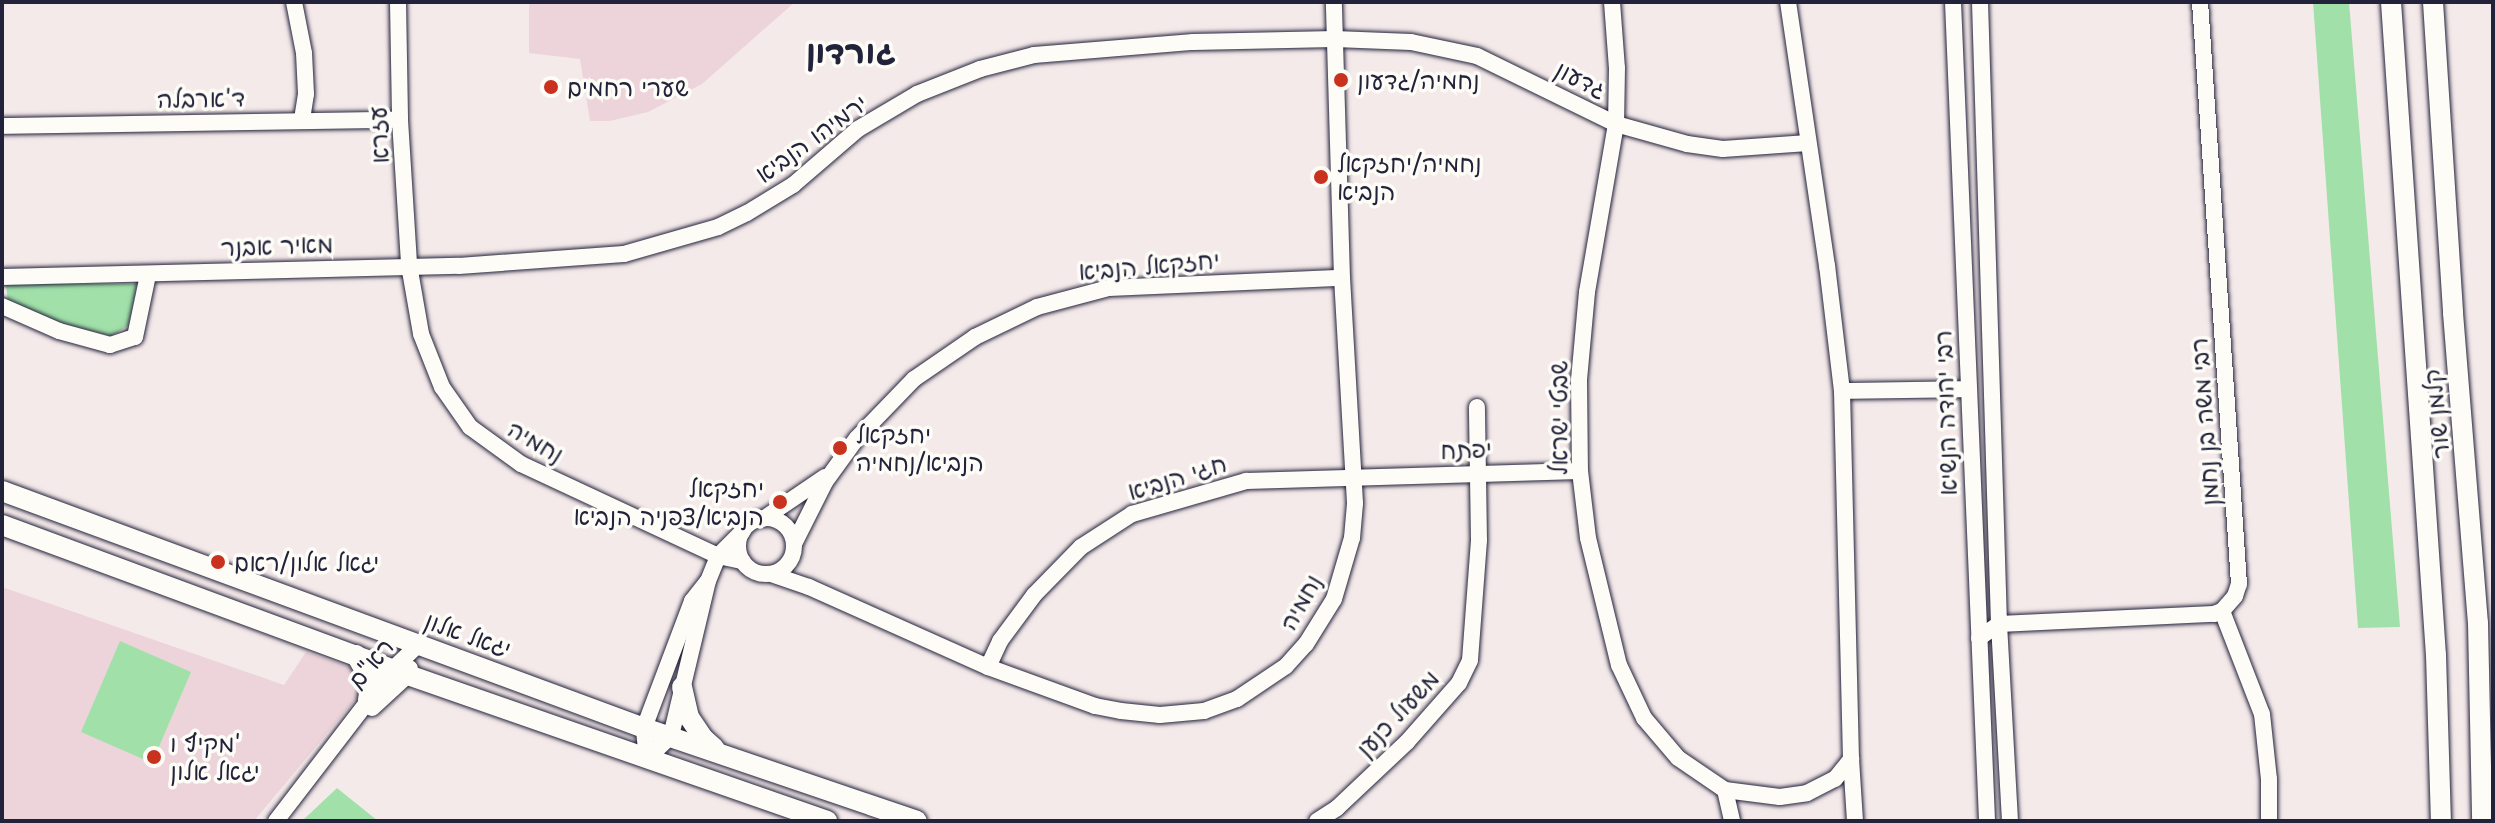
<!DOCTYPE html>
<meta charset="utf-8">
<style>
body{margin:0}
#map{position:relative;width:2495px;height:823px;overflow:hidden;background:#f5eaea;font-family:"Playpen Sans","Playpen Sans Hebrew",sans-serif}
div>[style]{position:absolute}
.built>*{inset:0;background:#ecd4da}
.green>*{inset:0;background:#a1e1a9}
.roads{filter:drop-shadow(0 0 2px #22223b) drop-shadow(0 0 2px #22223b)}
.minor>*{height:16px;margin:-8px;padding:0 8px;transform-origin:8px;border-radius:8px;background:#fdfcf7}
.minor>.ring{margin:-8px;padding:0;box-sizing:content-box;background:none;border:16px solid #fdfcf7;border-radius:50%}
.major>*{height:20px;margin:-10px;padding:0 10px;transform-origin:10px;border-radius:10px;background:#fdfcf7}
.dots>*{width:22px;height:22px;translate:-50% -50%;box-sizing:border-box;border:4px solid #fdfcf7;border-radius:50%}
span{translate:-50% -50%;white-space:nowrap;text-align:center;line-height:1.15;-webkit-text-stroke:7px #fdfcf7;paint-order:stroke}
.street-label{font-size:24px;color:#22223b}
.poi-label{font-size:24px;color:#22223b}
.left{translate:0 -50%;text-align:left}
.right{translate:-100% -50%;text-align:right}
.district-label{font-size:32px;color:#22223b;font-weight:700}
.frame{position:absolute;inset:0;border:4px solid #22223b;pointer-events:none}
</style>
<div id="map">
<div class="built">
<i style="clip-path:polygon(529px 2px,795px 2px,702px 84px,648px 112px,610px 121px,590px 121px,580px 59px,529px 53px)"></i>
<i style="clip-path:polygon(2px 587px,284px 685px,306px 652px,353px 668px,362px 681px,360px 694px,254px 821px,2px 821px)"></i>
</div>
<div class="green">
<i style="clip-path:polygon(2313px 2px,2349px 2px,2400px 627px,2358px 628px)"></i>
<i style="clip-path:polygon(6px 284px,137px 284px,129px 325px,111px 336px,59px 323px,8px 303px)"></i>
<i style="clip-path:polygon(120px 641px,191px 672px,152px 763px,81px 732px)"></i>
<i style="clip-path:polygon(337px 788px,378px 821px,302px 821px)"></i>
</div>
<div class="roads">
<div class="minor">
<i style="left:294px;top:2px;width:52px;rotate:78.9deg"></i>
<i style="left:304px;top:53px;width:41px;rotate:87.2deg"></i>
<i style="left:306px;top:94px;width:26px;rotate:99deg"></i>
<i style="left:398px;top:2px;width:118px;rotate:89deg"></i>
<i style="left:400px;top:120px;width:145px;rotate:86.4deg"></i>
<i style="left:409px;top:265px;width:70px;rotate:80.1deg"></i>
<i style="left:421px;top:334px;width:57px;rotate:68.4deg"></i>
<i style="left:442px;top:387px;width:49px;rotate:55deg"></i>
<i style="left:470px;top:427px;width:63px;rotate:36deg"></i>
<i style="left:521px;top:464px;width:217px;rotate:25deg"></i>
<i style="left:718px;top:556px;width:25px;rotate:12deg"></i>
<i style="left:1612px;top:2px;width:66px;rotate:85.7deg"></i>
<i style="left:1617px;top:68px;width:56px;rotate:91deg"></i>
<i style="left:1616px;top:124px;width:170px;rotate:99.8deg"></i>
<i style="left:1587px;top:292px;width:88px;rotate:95.2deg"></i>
<i style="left:1579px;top:380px;width:91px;rotate:89.4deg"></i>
<i style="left:1580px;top:471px;width:67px;rotate:83.2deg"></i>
<i style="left:1588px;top:538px;width:131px;rotate:76.3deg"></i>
<i style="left:1619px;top:665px;width:59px;rotate:64.7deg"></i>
<i style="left:1644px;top:718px;width:52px;rotate:49.6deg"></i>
<i style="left:1678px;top:758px;width:57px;rotate:34.2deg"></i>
<i style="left:1725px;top:790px;width:55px;rotate:7.3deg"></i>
<i style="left:1780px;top:797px;width:27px;rotate:-8deg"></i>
<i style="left:1807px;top:793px;width:31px;rotate:-27deg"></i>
<i style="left:1835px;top:779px;width:26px;rotate:-51deg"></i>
<i style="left:1851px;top:759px;width:368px;rotate:-91.4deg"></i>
<i style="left:1842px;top:391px;width:126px;rotate:-96.8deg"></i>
<i style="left:1827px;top:266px;width:267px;rotate:-98.4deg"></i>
<i style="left:1953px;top:2px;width:820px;rotate:87.62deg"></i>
<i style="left:1980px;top:2px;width:622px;rotate:88.25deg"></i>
<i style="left:1999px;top:624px;width:197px;rotate:86.8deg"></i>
<i style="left:2px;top:126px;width:398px;rotate:-0.9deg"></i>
<i style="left:2px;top:277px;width:457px;rotate:-1.4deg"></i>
<i style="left:459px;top:266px;width:165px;rotate:-4.2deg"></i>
<i style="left:624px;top:254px;width:98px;rotate:-16deg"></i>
<i style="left:718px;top:227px;width:32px;rotate:-26deg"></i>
<i style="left:747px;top:213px;width:54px;rotate:-31.3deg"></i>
<i style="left:793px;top:185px;width:86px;rotate:-40.7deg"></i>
<i style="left:858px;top:129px;width:69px;rotate:-30.7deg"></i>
<i style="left:917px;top:94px;width:68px;rotate:-21.6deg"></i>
<i style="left:980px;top:69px;width:56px;rotate:-14.5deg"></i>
<i style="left:1034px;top:55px;width:160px;rotate:-4.7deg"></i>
<i style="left:1193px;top:42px;width:142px;rotate:-1.2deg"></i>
<i style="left:1335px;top:39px;width:76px;rotate:2.3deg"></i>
<i style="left:1411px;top:42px;width:67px;rotate:12deg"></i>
<i style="left:1477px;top:56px;width:155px;rotate:26.1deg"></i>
<i style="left:1616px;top:124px;width:74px;rotate:15.7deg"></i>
<i style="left:1687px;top:144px;width:36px;rotate:8deg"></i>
<i style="left:1723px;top:149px;width:85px;rotate:-4deg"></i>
<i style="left:2px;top:306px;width:62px;rotate:23.7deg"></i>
<i style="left:59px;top:331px;width:53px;rotate:15.4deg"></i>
<i style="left:110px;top:345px;width:26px;rotate:-18deg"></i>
<i style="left:135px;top:337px;width:63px;rotate:-78.2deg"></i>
<i style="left:1842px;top:391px;width:126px;rotate:-0.9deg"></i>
<i class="ring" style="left:738px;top:518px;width:40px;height:40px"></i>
<i style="left:763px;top:519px;width:75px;rotate:-34.1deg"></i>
<i style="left:794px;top:544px;width:69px;rotate:-63.4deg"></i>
<i style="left:825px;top:482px;width:54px;rotate:-54deg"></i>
<i style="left:857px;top:438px;width:82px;rotate:-46deg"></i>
<i style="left:914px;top:379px;width:74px;rotate:-34.5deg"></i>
<i style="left:975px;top:337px;width:69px;rotate:-25.8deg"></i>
<i style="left:1037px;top:307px;width:74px;rotate:-14.8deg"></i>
<i style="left:1109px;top:288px;width:233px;rotate:-2.5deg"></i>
<i style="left:771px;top:574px;width:40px;rotate:18.9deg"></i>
<i style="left:809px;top:587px;width:196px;rotate:24.1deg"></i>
<i style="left:988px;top:667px;width:114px;rotate:20deg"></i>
<i style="left:1095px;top:706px;width:26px;rotate:11deg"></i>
<i style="left:1121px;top:711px;width:39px;rotate:6deg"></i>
<i style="left:1160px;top:715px;width:44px;rotate:-5.2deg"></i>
<i style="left:1204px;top:711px;width:35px;rotate:-20deg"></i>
<i style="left:1237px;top:699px;width:59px;rotate:-34deg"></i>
<i style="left:1286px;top:666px;width:30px;rotate:-48deg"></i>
<i style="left:1306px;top:644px;width:53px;rotate:-58.1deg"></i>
<i style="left:1334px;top:599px;width:64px;rotate:-73.6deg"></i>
<i style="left:1352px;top:538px;width:35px;rotate:-85deg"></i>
<i style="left:1355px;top:503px;width:225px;rotate:-93.3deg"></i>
<i style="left:1342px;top:278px;width:276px;rotate:-91.7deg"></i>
<i style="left:2222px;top:611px;width:110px;rotate:68.8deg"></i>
<i style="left:2262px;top:714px;width:65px;rotate:83.9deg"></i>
<i style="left:2269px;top:779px;width:42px;rotate:90deg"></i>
<i style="left:1979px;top:638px;width:24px;rotate:-35deg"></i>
<i style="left:1999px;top:624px;width:215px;rotate:-2.7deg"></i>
<i style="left:2214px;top:614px;width:9px;rotate:-21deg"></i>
<i style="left:2222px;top:611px;width:20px;rotate:-49deg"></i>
<i style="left:2235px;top:596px;width:13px;rotate:-72deg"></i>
<i style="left:2239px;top:584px;width:583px;rotate:-93.83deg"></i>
<i style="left:988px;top:667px;width:29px;rotate:-65deg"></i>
<i style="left:1000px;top:641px;width:57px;rotate:-53.5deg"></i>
<i style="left:1034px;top:595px;width:67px;rotate:-45.6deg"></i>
<i style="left:1081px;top:547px;width:61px;rotate:-32.9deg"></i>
<i style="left:1132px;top:514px;width:119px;rotate:-16.1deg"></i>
<i style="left:1246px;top:481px;width:334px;rotate:-1.7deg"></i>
<i style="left:372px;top:708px;width:49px;rotate:-42.5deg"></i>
<i style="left:408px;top:675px;width:7px;rotate:-74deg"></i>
<i style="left:647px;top:759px;width:33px;rotate:-44deg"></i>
<i style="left:671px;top:736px;width:159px;rotate:-76.6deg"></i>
<i style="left:708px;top:581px;width:27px;rotate:-68deg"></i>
<i style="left:718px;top:556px;width:35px;rotate:-45deg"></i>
<i style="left:647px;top:759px;width:31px;rotate:-96deg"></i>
<i style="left:644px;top:728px;width:136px;rotate:-69.3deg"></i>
<i style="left:692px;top:601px;width:24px;rotate:-52deg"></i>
<i style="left:1851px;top:759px;width:62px;rotate:86.3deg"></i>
<i style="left:1725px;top:790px;width:32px;rotate:77deg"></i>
<i style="left:276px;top:821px;width:190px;rotate:-52.5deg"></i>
<i style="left:392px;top:670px;width:37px;rotate:-44deg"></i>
<i style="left:1317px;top:821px;width:24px;rotate:-33deg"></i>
<i style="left:1337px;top:808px;width:96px;rotate:-43.3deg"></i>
<i style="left:1407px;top:742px;width:79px;rotate:-48.6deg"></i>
<i style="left:1459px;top:683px;width:25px;rotate:-64deg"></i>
<i style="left:1470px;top:660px;width:120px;rotate:-85.7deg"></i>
<i style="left:1479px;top:540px;width:133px;rotate:-90.9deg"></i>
</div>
<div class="major">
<i style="left:2391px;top:2px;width:655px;rotate:86.06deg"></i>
<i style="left:2436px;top:655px;width:166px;rotate:88.3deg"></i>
<i style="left:2433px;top:2px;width:312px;rotate:86.3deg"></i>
<i style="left:2453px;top:313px;width:311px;rotate:85.4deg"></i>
<i style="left:2478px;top:623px;width:198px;rotate:88.8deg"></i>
<i style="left:2px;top:491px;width:684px;rotate:20.26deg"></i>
<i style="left:644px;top:728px;width:288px;rotate:18.8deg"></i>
<i style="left:2px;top:525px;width:433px;rotate:20.3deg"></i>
<i style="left:408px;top:675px;width:444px;rotate:19.2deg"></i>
<i style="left:356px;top:655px;width:30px;rotate:60deg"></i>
<i style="left:371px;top:681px;width:20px;rotate:99deg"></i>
<i style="left:682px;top:687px;width:31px;rotate:77deg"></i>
<i style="left:689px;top:717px;width:25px;rotate:56deg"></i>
<i style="left:703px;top:738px;width:15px;rotate:42deg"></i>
</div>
</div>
<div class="dots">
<i style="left:1341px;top:80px;background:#c8321e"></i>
<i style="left:551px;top:87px;background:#c8321e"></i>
<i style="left:1321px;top:177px;background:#c8321e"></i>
<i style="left:840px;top:448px;background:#c8321e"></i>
<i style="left:780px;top:502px;background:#c8321e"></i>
<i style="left:218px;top:562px;background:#c8321e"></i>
<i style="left:154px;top:757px;background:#c8321e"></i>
</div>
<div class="street-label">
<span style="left:1581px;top:79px;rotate:27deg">גדעון</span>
<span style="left:201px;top:98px;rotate:-1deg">ד'ארבלה</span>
<span style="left:378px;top:135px;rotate:-93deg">עזרא</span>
<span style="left:811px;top:138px;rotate:-36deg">ירמיהו הנביא</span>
<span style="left:277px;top:245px;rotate:-2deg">מאיר אבנר</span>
<span style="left:1149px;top:265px;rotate:-5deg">יחזקאל הנביא</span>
<span style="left:1945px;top:413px;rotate:-92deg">רבי יהודה הנשיא</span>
<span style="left:2436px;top:414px;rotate:-96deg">קלמן שור</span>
<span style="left:1558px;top:418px;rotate:-90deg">שבטי ישראל</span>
<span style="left:2204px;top:422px;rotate:-94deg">רבי משה בן נחמן</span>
<span style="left:536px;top:441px;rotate:30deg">נחמיה</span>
<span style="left:1466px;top:449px;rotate:-2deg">יפתח</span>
<span style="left:1177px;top:477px;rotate:-17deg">חגי הנביא</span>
<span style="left:1300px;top:602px;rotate:-61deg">נחמיה</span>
<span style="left:468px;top:634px;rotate:20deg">יגאל אלון</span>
<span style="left:370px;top:663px;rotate:-50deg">רא"ם</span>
<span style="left:1397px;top:713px;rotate:-47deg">משעול כנען</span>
</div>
<div class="poi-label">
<span class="left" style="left:1357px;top:80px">נחמיה/גדעון</span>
<span class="left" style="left:567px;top:87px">שערי רחמים</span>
<span class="left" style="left:1337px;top:177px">נחמיה/יחזקאל<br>הנביא</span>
<span class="left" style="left:856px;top:448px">יחזקאל<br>הנביא/נחמיה</span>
<span class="right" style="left:764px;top:502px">יחזקאל<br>הנביא/צפניה הנביא</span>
<span class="left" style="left:234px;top:562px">יגאל אלון/ראם</span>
<span class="left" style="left:170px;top:757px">מקיף ו'<br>יגאל אלון</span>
</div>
<div class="district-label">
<span style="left:851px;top:50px">גורדון</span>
</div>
<div class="frame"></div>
</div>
